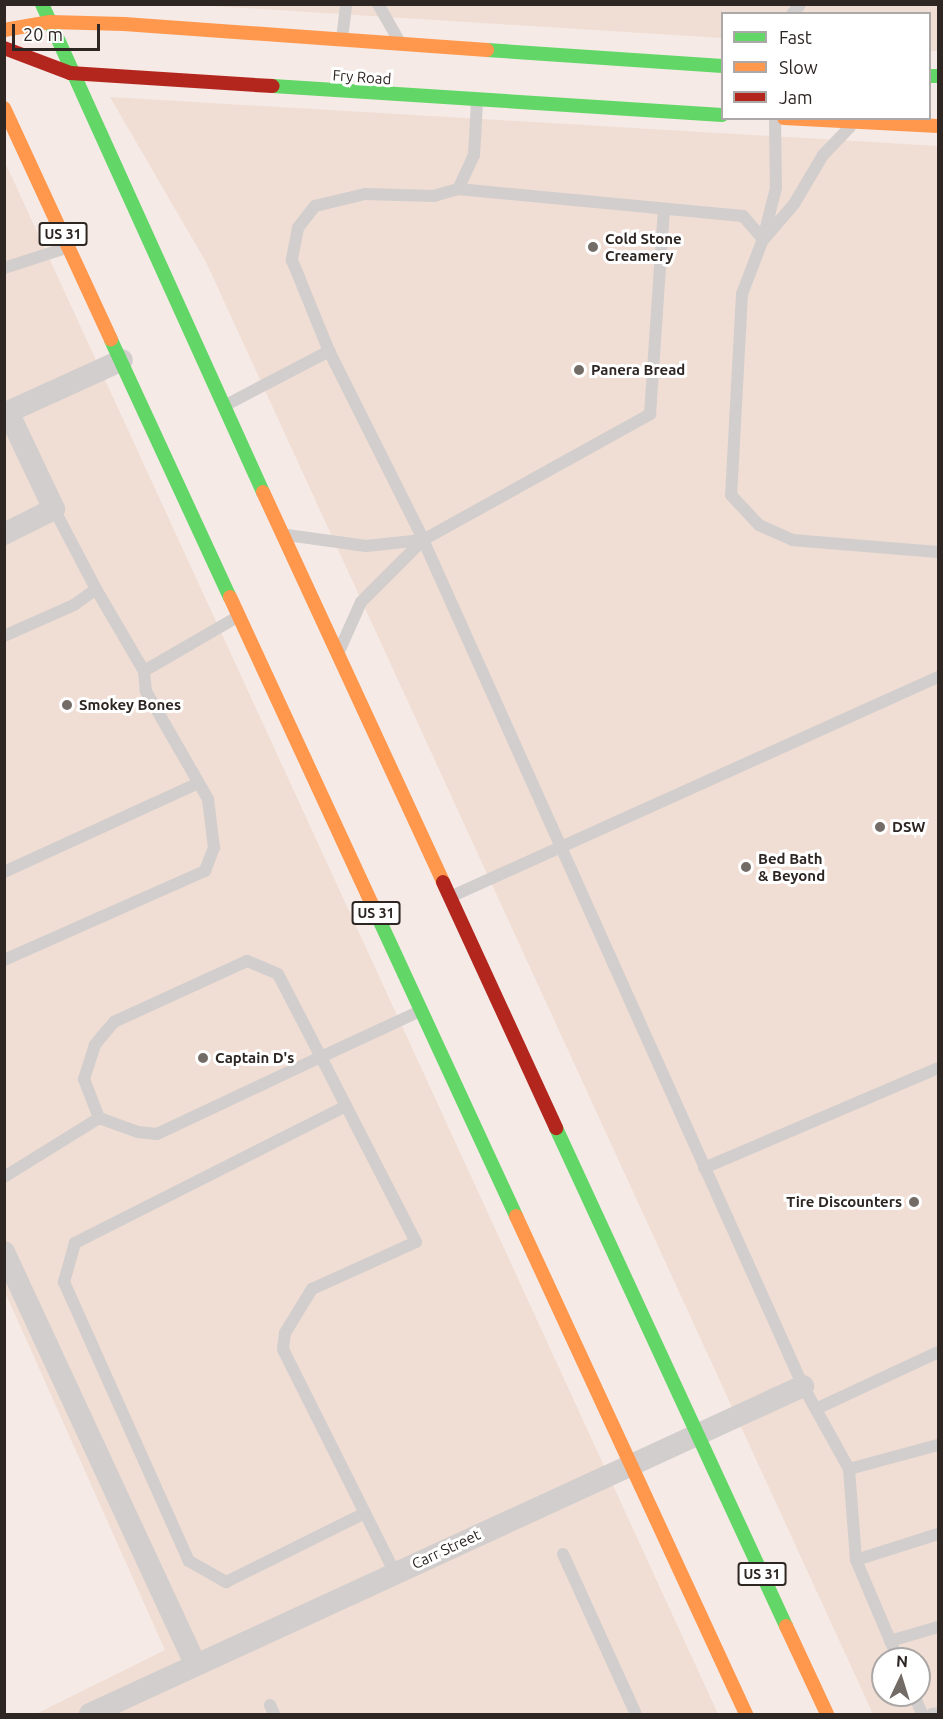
<!DOCTYPE html>
<style>
body{margin:0}
#map{position:relative;width:943px;height:1719px;overflow:hidden;background:#f5eae5;font-family:Ubuntu,sans-serif}
div>[style]{position:absolute}
.built>*{inset:0;background:#f0ddd3}
.lane>*{height:12px;margin:-6px;padding:0 6px;transform-origin:6px;border-radius:6px;background:#d1cecd}
.street>*{height:22px;margin:-11px;padding:0 11px;transform-origin:11px;border-radius:11px;background:#d1cecd}
.fast>*{height:14px;margin:-7px;padding:0 7px;transform-origin:7px;border-radius:7px;background:#63d668}
.slow>*{height:14px;margin:-7px;padding:0 7px;transform-origin:7px;border-radius:7px;background:#ff974d}
.jam>*{height:14px;margin:-7px;padding:0 7px;transform-origin:7px;border-radius:7px;background:#b3261e}
.dots>*{width:16px;height:16px;translate:-50% -50%;box-sizing:border-box;border:3px solid #fff;border-radius:50%}
span{translate:-50% -50%;white-space:nowrap;text-align:center;line-height:1.15;-webkit-text-stroke:6px #fff;paint-order:stroke}
.shield-label span{padding:2px 4px;background:#fff;border:2px solid;border-radius:4px;-webkit-text-stroke-width:0}
.shield-label{font-size:14px;color:#2d2622;font-weight:700}
.street-label{font-size:15px;color:#2d2622}
.poi-label{font-size:15px;color:#2d2622;font-weight:700}
.left{translate:0 -50%;text-align:left}
.right{translate:-100% -50%;text-align:right}
.frame{position:absolute;inset:0;border:6px solid #2d2622;pointer-events:none}
.legend{position:absolute;left:721px;top:12px;width:210px;height:108px;box-sizing:border-box;background:#fff;border:2px solid #aba8a7;margin:0;padding:8px 10px;list-style:none;font-size:18px;color:#2d2622}
.legend li{display:flex;align-items:center;gap:12px;height:30px}
.legend b{width:30px;border:2px solid #aba8a7}
.north{position:absolute;left:871px;top:1647px;width:60px;height:60px;box-sizing:border-box;background:#fff;border:2px solid #aba8a7;border-radius:50%;rotate:4deg;font-size:16px;font-weight:700;line-height:24px;text-align:center;color:#2d2622}
.north::after{content:'';display:block;margin:auto;width:21px;height:27px;background:#736b66;clip-path:polygon(50% 0,100% 100%,50% 72%,0 100%)}
.scale{position:absolute;left:12px;top:24px;width:88px;height:27px;box-sizing:border-box;border:3px solid #2d2622;border-top:0;padding-left:8px;font-size:18px;line-height:21px;white-space:nowrap;color:#2d2622;-webkit-text-stroke:4px #fff;paint-order:stroke}
</style>
<div id="map">
<div class="built">
<i style="clip-path:polygon(197px 5px,938px 5px,938px 51px,930px 51px,930px 14px,722px 14px,722px 38px)"></i>
<i style="clip-path:polygon(evenodd,110px 97px,938px 146px,938px 1714px,873px 1714px,206px 262px,110px 97px,883px 1659px,919px 1659px,919px 1695px,883px 1695px,883px 1659px)"></i>
<i style="clip-path:polygon(4px 160px,718px 1714px,36px 1714px,165px 1650px,5px 1292px)"></i>
</div>
<div class="lane">
<i style="left:378px;top:4px;width:40px;rotate:60.3deg"></i>
<i style="left:792px;top:14px;width:11px;rotate:-49deg"></i>
<i style="left:342px;top:39px;width:35px;rotate:-83deg"></i>
<i style="left:477px;top:102px;width:53px;rotate:93.2deg"></i>
<i style="left:474px;top:155px;width:38px;rotate:115deg"></i>
<i style="left:458px;top:189px;width:25px;rotate:164deg"></i>
<i style="left:434px;top:196px;width:69px;rotate:-178.3deg"></i>
<i style="left:365px;top:194px;width:51px;rotate:166.5deg"></i>
<i style="left:315px;top:206px;width:28px;rotate:128deg"></i>
<i style="left:298px;top:228px;width:33px;rotate:101deg"></i>
<i style="left:292px;top:260px;width:98px;rotate:67.9deg"></i>
<i style="left:329px;top:351px;width:203px;rotate:63.4deg"></i>
<i style="left:420px;top:533px;width:935px;rotate:65.82deg"></i>
<i style="left:803px;top:1386px;width:95px;rotate:61deg"></i>
<i style="left:849px;top:1469px;width:91px;rotate:85.6deg"></i>
<i style="left:856px;top:1560px;width:108px;rotate:67deg"></i>
<i style="left:775px;top:118px;width:70px;rotate:89.2deg"></i>
<i style="left:776px;top:188px;width:53px;rotate:104.3deg"></i>
<i style="left:763px;top:239px;width:59px;rotate:110.9deg"></i>
<i style="left:742px;top:294px;width:201px;rotate:93.1deg"></i>
<i style="left:731px;top:495px;width:41px;rotate:47deg"></i>
<i style="left:759px;top:525px;width:36px;rotate:24deg"></i>
<i style="left:792px;top:540px;width:146px;rotate:4.7deg"></i>
<i style="left:458px;top:189px;width:286px;rotate:5.4deg"></i>
<i style="left:743px;top:216px;width:30px;rotate:49deg"></i>
<i style="left:764px;top:239px;width:46px;rotate:-49.4deg"></i>
<i style="left:794px;top:204px;width:57px;rotate:-59.4deg"></i>
<i style="left:823px;top:155px;width:39px;rotate:-46deg"></i>
<i style="left:4px;top:268px;width:65px;rotate:-17.9deg"></i>
<i style="left:224px;top:406px;width:119px;rotate:-27.6deg"></i>
<i style="left:287px;top:535px;width:80px;rotate:7.9deg"></i>
<i style="left:366px;top:546px;width:57px;rotate:-6deg"></i>
<i style="left:96px;top:589px;width:95px;rotate:59.7deg"></i>
<i style="left:4px;top:636px;width:77px;rotate:-23.9deg"></i>
<i style="left:74px;top:605px;width:27px;rotate:-36deg"></i>
<i style="left:96px;top:589px;width:90px;rotate:-117.7deg"></i>
<i style="left:340px;top:649px;width:51px;rotate:-65.9deg"></i>
<i style="left:361px;top:602px;width:88px;rotate:-45deg"></i>
<i style="left:423px;top:540px;width:260px;rotate:-29deg"></i>
<i style="left:650px;top:414px;width:205px;rotate:-86.1deg"></i>
<i style="left:4px;top:872px;width:213px;rotate:-24.6deg"></i>
<i style="left:450px;top:897px;width:535px;rotate:-24.27deg"></i>
<i style="left:4px;top:960px;width:220px;rotate:-23.9deg"></i>
<i style="left:205px;top:871px;width:25px;rotate:-69deg"></i>
<i style="left:214px;top:848px;width:49px;rotate:-97deg"></i>
<i style="left:208px;top:799px;width:125px;rotate:-119.9deg"></i>
<i style="left:146px;top:691px;width:20px;rotate:-96deg"></i>
<i style="left:144px;top:671px;width:108px;rotate:-30.1deg"></i>
<i style="left:346px;top:1106px;width:304px;rotate:153.2deg"></i>
<i style="left:75px;top:1243px;width:41px;rotate:105.8deg"></i>
<i style="left:64px;top:1282px;width:306px;rotate:65.9deg"></i>
<i style="left:189px;top:1561px;width:43px;rotate:29.6deg"></i>
<i style="left:226px;top:1582px;width:155px;rotate:-26.4deg"></i>
<i style="left:704px;top:1168px;width:254px;rotate:-23.1deg"></i>
<i style="left:4px;top:1177px;width:112px;rotate:-31.8deg"></i>
<i style="left:816px;top:1409px;width:135px;rotate:-25deg"></i>
<i style="left:849px;top:1469px;width:92px;rotate:-15.1deg"></i>
<i style="left:563px;top:1554px;width:176px;rotate:65.5deg"></i>
<i style="left:856px;top:1560px;width:86px;rotate:-17.6deg"></i>
<i style="left:395px;top:1573px;width:250px;rotate:-116.6deg"></i>
<i style="left:283px;top:1349px;width:16px;rotate:-83deg"></i>
<i style="left:285px;top:1333px;width:52px;rotate:-58.5deg"></i>
<i style="left:312px;top:1289px;width:114px;rotate:-24.3deg"></i>
<i style="left:416px;top:1242px;width:153px;rotate:-117.2deg"></i>
<i style="left:346px;top:1106px;width:55px;rotate:-117deg"></i>
<i style="left:321px;top:1057px;width:93px;rotate:-117.4deg"></i>
<i style="left:278px;top:974px;width:34px;rotate:-157deg"></i>
<i style="left:247px;top:961px;width:146px;rotate:155.4deg"></i>
<i style="left:114px;top:1022px;width:30px;rotate:130deg"></i>
<i style="left:95px;top:1045px;width:36px;rotate:108deg"></i>
<i style="left:84px;top:1079px;width:42px;rotate:69deg"></i>
<i style="left:99px;top:1118px;width:41px;rotate:19.7deg"></i>
<i style="left:138px;top:1132px;width:19px;rotate:6deg"></i>
<i style="left:157px;top:1134px;width:181px;rotate:-25.2deg"></i>
<i style="left:321px;top:1057px;width:109px;rotate:-24.9deg"></i>
<i style="left:890px;top:1641px;width:50px;rotate:-16.3deg"></i>
<i style="left:914px;top:1695px;width:21px;rotate:67deg"></i>
<i style="left:270px;top:1705px;width:10px;rotate:66deg"></i>
<i style="left:932px;top:1714px;width:6px;rotate:-9deg"></i>
</div>
<div class="street">
<i style="left:4px;top:534px;width:56px;rotate:-26.6deg"></i>
<i style="left:54px;top:509px;width:107px;rotate:-115.4deg"></i>
<i style="left:8px;top:412px;width:125px;rotate:-24.5deg"></i>
<i style="left:4px;top:1252px;width:455px;rotate:65.1deg"></i>
<i style="left:90px;top:1714px;width:785px;rotate:-24.7deg"></i>
</div>
<div class="fast">
<i style="left:42px;top:4px;width:536px;rotate:65.64deg"></i>
<i style="left:487px;top:50px;width:236px;rotate:3.9deg"></i>
<i style="left:930px;top:76px;width:8px"></i>
<i style="left:273px;top:86px;width:450px;rotate:3.7deg"></i>
<i style="left:111px;top:340px;width:283px;rotate:65.2deg"></i>
<i style="left:377px;top:915px;width:332px;rotate:65.2deg"></i>
<i style="left:556px;top:1128px;width:549px;rotate:65.21deg"></i>
</div>
<div class="slow">
<i style="left:4px;top:30px;width:47px;rotate:-9.9deg"></i>
<i style="left:50px;top:22px;width:74px;rotate:1.5deg"></i>
<i style="left:124px;top:24px;width:364px;rotate:4.1deg"></i>
<i style="left:4px;top:108px;width:255px;rotate:65.2deg"></i>
<i style="left:784px;top:118px;width:154px;rotate:3deg"></i>
<i style="left:263px;top:492px;width:430px;rotate:65.2deg"></i>
<i style="left:230px;top:597px;width:350px;rotate:65.2deg"></i>
<i style="left:516px;top:1216px;width:549px;rotate:65.21deg"></i>
<i style="left:786px;top:1626px;width:97px;rotate:65deg"></i>
</div>
<div class="jam">
<i style="left:4px;top:48px;width:71px;rotate:20.7deg"></i>
<i style="left:70px;top:73px;width:203px;rotate:3.7deg"></i>
<i style="left:443px;top:882px;width:271px;rotate:65.3deg"></i>
</div>
<div class="dots">
<i style="left:593px;top:247px;background:#736b66"></i>
<i style="left:579px;top:370px;background:#736b66"></i>
<i style="left:67px;top:705px;background:#736b66"></i>
<i style="left:880px;top:827px;background:#736b66"></i>
<i style="left:746px;top:867px;background:#736b66"></i>
<i style="left:203px;top:1058px;background:#736b66"></i>
<i style="left:914px;top:1202px;background:#736b66"></i>
</div>
<div class="shield-label">
<span style="left:63px;top:234px">US 31</span>
<span style="left:376px;top:913px">US 31</span>
<span style="left:762px;top:1574px">US 31</span>
</div>
<div class="street-label">
<span style="left:362px;top:77px;rotate:4deg">Fry Road</span>
<span style="left:446px;top:1549px;rotate:-25deg">Carr Street</span>
</div>
<div class="poi-label">
<span class="left" style="left:605px;top:247px">Cold Stone<br>Creamery</span>
<span class="left" style="left:591px;top:370px">Panera Bread</span>
<span class="left" style="left:79px;top:705px">Smokey Bones</span>
<span class="left" style="left:892px;top:827px">DSW</span>
<span class="left" style="left:758px;top:867px">Bed Bath<br>&amp; Beyond</span>
<span class="left" style="left:215px;top:1058px">Captain D's</span>
<span class="right" style="left:902px;top:1202px">Tire Discounters</span>
</div>
<div class="frame"></div>
<ul class="legend">
<li><b style="height:8px;background:#63d668"></b>Fast</li>
<li><b style="height:8px;background:#ff974d"></b>Slow</li>
<li><b style="height:8px;background:#b3261e"></b>Jam</li>
</ul>
<div class="north">N</div>
<div class="scale">20 m</div>
</div>
